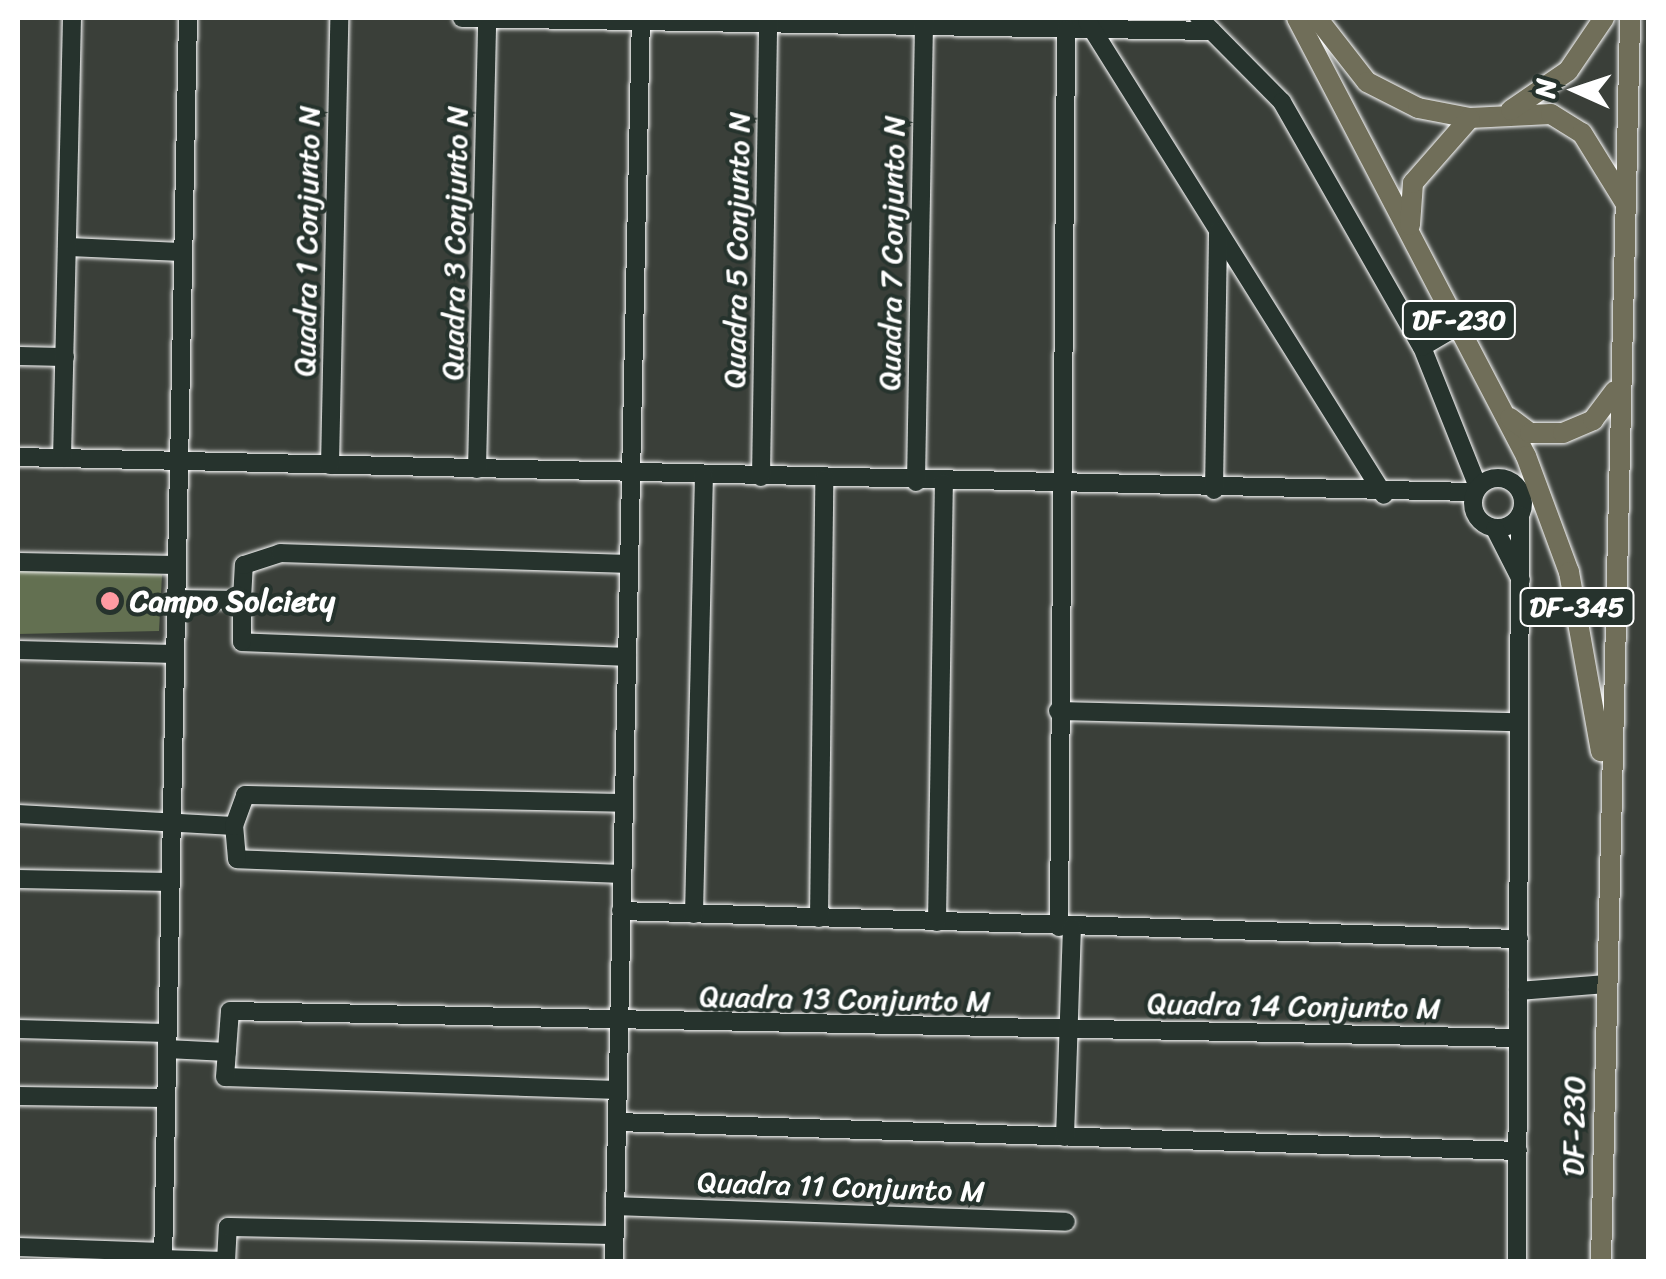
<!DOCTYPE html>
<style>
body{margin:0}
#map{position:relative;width:1666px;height:1279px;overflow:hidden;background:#3a3f39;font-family:Sriracha,sans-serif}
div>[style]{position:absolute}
.green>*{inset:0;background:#637051}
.roads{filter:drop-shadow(0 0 2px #fff) drop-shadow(0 0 2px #fff)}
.minor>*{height:18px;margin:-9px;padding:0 9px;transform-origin:9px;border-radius:9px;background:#26332d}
.minor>.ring{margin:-9px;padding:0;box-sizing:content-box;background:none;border:18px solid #26332d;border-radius:50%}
.major>*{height:20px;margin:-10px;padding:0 10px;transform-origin:10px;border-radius:10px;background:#706e59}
.dots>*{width:28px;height:28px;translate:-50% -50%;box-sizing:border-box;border:5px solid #26332d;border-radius:50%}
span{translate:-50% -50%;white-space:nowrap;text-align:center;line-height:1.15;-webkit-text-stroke:8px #26332d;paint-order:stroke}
.shield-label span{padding:2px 8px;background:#26332d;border:2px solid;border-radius:8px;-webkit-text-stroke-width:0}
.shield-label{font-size:28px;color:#fff;font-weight:700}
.street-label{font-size:30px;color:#fff}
.poi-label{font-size:30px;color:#fff;font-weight:700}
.left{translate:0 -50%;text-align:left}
.frame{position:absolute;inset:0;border:20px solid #fff;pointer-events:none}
.north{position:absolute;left:1526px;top:40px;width:100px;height:100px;-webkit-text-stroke:8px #26332d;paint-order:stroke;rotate:273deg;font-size:28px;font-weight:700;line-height:40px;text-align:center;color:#fff}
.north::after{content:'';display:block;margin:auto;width:35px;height:45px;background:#fff;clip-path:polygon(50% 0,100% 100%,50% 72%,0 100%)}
</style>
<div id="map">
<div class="green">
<i style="clip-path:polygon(18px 566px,162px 575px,159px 631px,18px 634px)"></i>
</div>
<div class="roads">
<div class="minor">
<i style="left:462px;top:18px;width:750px;rotate:0.99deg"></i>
<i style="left:1199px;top:18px;width:118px;rotate:45.3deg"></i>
<i style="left:1282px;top:102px;width:282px;rotate:60.3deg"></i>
<i style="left:1422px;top:347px;width:151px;rotate:68.2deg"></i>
<i style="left:1087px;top:21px;width:559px;rotate:57.93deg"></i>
<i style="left:67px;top:247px;width:116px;rotate:2.5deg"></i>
<i style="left:1422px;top:347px;width:45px;rotate:-30.5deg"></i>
<i style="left:18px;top:356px;width:47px;rotate:1.2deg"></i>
<i style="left:18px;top:457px;width:1457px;rotate:1.38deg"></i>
<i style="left:62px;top:458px;width:440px;rotate:-88.7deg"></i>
<i style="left:330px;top:465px;width:447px;rotate:-88.8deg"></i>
<i style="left:477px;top:469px;width:451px;rotate:-88.7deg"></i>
<i style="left:761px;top:477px;width:459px;rotate:-89.1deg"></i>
<i class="ring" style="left:1473px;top:478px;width:32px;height:32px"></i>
<i style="left:916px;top:482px;width:464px;rotate:-89deg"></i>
<i style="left:1214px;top:490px;width:259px;rotate:-89.1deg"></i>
<i style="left:1495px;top:529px;width:57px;rotate:63deg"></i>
<i style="left:18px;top:562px;width:159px;rotate:1.1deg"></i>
<i style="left:176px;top:599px;width:66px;rotate:0.9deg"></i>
<i style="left:18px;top:650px;width:157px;rotate:1.5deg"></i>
<i style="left:627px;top:657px;width:385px;rotate:-177.8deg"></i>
<i style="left:242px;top:642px;width:42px;rotate:-90deg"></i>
<i style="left:242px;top:600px;width:35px;rotate:-87deg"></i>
<i style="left:244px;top:565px;width:38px;rotate:-18deg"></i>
<i style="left:280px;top:553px;width:349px;rotate:1.8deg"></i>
<i style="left:1058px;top:711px;width:460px;rotate:1.4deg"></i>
<i style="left:18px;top:814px;width:216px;rotate:3.2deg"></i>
<i style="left:622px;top:874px;width:385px;rotate:-177.8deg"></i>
<i style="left:237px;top:859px;width:33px;rotate:-95deg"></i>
<i style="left:234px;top:826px;width:33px;rotate:-70deg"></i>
<i style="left:245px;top:795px;width:379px;rotate:1.2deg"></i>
<i style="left:18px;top:879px;width:152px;rotate:1.1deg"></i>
<i style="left:621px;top:911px;width:898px;rotate:1.79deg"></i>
<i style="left:694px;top:914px;width:438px;rotate:-88.7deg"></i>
<i style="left:819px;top:918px;width:439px;rotate:-89.3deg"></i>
<i style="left:937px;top:922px;width:439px;rotate:-89.1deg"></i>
<i style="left:1059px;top:927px;width:898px;rotate:-89.55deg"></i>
<i style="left:1518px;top:991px;width:89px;rotate:-4.5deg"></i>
<i style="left:18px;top:1029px;width:149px;rotate:1.5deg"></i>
<i style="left:167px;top:1049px;width:60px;rotate:2.9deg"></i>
<i style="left:618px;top:1090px;width:393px;rotate:-178.1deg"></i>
<i style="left:225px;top:1077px;width:66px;rotate:-85.7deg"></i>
<i style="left:230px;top:1011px;width:1287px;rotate:1.2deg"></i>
<i style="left:18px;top:1096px;width:148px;rotate:0.8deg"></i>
<i style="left:617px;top:1122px;width:901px;rotate:1.84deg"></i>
<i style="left:1065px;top:1137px;width:210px;rotate:-88.1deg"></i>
<i style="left:615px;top:1206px;width:451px;rotate:2deg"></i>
<i style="left:18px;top:1247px;width:145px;rotate:2deg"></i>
<i style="left:163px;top:1259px;width:63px;rotate:1.8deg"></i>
<i style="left:163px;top:1262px;width:1244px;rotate:-88.85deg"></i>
<i style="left:226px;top:1262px;width:35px;rotate:-87deg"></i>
<i style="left:228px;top:1227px;width:386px;rotate:1.2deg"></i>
<i style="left:614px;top:1262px;width:1244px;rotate:-88.76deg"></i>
<i style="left:1517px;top:1262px;width:747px;rotate:-89.77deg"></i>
</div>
<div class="major">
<i style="left:1297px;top:18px;width:494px;rotate:62.4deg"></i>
<i style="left:1526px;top:456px;width:124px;rotate:69.7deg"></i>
<i style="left:1569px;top:572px;width:182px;rotate:79.9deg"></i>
<i style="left:1317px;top:18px;width:81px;rotate:52deg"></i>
<i style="left:1367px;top:82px;width:57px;rotate:27deg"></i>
<i style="left:1418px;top:108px;width:53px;rotate:10.9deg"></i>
<i style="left:1470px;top:118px;width:81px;rotate:-2.8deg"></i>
<i style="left:1551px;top:114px;width:36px;rotate:32deg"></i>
<i style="left:1582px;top:133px;width:80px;rotate:58.3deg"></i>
<i style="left:1511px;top:110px;width:69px;rotate:-34.4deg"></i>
<i style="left:1568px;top:71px;width:64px;rotate:-55.8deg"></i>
<i style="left:1410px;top:225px;width:42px;rotate:-85.9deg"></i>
<i style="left:1413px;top:183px;width:86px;rotate:-48.8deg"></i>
<i style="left:1510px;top:418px;width:25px;rotate:37deg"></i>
<i style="left:1530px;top:433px;width:33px"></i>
<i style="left:1563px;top:433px;width:33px;rotate:-23deg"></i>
<i style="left:1593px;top:420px;width:36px;rotate:-53deg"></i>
<i style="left:1601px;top:1262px;width:1244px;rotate:-88.66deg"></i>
</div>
</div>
<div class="dots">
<i style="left:110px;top:601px;background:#ff9aa2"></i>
</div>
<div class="shield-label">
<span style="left:1459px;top:320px">DF-230</span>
<span style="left:1577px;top:607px">DF-345</span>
</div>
<div class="street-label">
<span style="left:307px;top:241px;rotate:-89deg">Quadra 1 Conjunto N</span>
<span style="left:455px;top:243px;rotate:-89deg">Quadra 3 Conjunto N</span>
<span style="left:737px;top:250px;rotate:-89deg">Quadra 5 Conjunto N</span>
<span style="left:892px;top:253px;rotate:-89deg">Quadra 7 Conjunto N</span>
<span style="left:845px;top:999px;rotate:1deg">Quadra 13 Conjunto M</span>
<span style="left:1294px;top:1006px;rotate:1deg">Quadra 14 Conjunto M</span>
<span style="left:1574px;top:1126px;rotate:-89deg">DF-230</span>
<span style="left:841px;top:1187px;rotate:2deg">Quadra 11 Conjunto M</span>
</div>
<div class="poi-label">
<span class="left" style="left:130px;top:601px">Campo Solciety</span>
</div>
<div class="frame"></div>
<div class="north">N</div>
</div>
